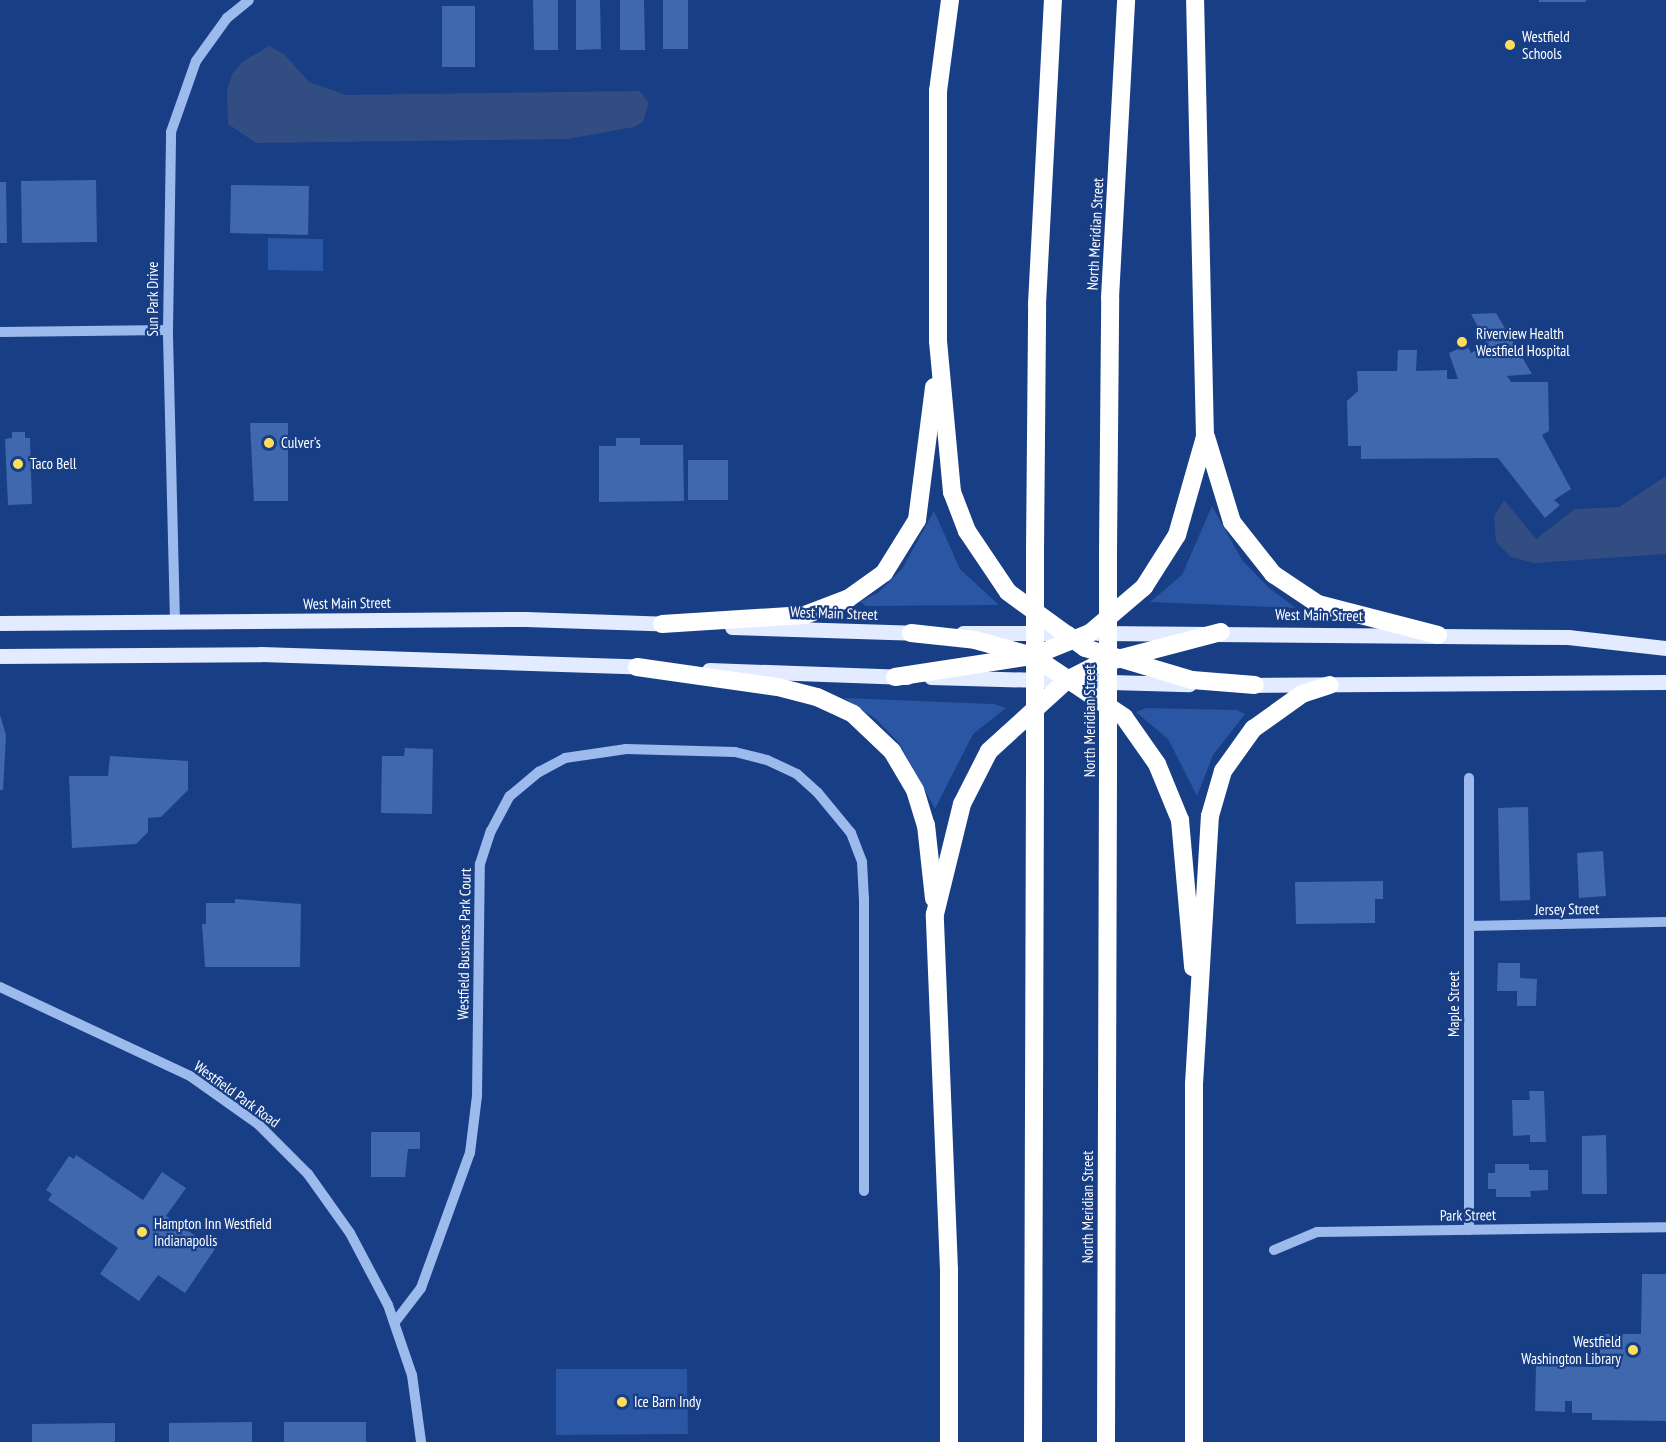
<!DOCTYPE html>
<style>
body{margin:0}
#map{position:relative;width:1666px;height:1442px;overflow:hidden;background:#183e85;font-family:"PT Sans Narrow",sans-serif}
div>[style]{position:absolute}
.green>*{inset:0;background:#2a56a3}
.water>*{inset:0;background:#314d82}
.building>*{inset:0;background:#4068ae}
.minor>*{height:10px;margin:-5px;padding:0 5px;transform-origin:5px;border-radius:5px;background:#9dbaed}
.major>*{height:15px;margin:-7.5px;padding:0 7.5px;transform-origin:7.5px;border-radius:7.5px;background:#e2ebff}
.highway>*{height:18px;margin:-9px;padding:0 9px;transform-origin:9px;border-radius:9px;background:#fff}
.highway-bridge>*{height:18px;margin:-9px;padding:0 9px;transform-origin:9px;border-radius:9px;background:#fff}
.dots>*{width:16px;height:16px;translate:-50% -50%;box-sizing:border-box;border:3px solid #183e85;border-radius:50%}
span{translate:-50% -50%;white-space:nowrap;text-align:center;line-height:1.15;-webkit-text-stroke:4.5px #183e85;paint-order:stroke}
.poi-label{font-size:15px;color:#fff}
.left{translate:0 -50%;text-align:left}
.right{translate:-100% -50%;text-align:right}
.street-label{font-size:15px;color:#fff}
</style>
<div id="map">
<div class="green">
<i style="clip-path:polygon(268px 238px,323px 239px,323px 271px,268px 270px)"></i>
<i style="clip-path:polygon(1212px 506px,1242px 560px,1269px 588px,1296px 608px,1150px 602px,1182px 575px)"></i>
<i style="clip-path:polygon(934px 511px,960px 569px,999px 605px,866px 606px,860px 602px,879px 592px,902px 569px)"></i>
<i style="clip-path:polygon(844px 698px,994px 704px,1006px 708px,973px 734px,935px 809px,899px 743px,876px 719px)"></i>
<i style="clip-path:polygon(1146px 708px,1237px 710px,1245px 714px,1213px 755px,1197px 796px,1168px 739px,1136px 712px)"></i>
<i style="clip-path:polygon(556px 1369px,687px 1369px,688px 1434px,556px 1435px)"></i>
</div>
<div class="water">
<i style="clip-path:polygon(269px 46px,284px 54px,309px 82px,346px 95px,640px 91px,649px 103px,643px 122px,634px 127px,568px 139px,256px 143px,228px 124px,227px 91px,232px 74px,242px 62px)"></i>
<i style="clip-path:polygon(1666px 476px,1666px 554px,1534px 563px,1511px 557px,1496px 542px,1494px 517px,1504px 500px,1536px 539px,1575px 509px,1619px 507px)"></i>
</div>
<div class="building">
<i style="clip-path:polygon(533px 0,558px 0,558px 50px,534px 50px)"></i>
<i style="clip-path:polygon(576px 0,600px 0,601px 49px,576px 50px)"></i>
<i style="clip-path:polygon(620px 0,644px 0,645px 50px,620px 50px)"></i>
<i style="clip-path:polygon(663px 0,688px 0,688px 49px,663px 49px)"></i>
<i style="clip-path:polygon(1539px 0,1586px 0,1586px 2px,1539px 2px)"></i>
<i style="clip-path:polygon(442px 6px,475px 6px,475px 67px,442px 67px)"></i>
<i style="clip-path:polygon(96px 180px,97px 242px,22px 243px,21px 181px)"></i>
<i style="clip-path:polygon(0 182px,6px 182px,7px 243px,0 243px)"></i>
<i style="clip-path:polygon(231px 185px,309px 186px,308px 235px,230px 233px)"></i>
<i style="clip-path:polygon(1496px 313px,1532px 374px,1507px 376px,1511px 382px,1548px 382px,1549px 431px,1542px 435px,1571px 489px,1554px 500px,1560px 505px,1545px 518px,1498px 458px,1361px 459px,1361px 446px,1348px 446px,1347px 401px,1358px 391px,1357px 371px,1397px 371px,1398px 350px,1417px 350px,1416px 371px,1447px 370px,1447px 379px,1458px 379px,1449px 353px,1467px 345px,1471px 353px,1487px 344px,1471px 314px)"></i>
<i style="clip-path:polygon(250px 423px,288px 423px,288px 501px,254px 501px)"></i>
<i style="clip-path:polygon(12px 432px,25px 432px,25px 438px,30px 438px,32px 504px,8px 505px,5px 439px,12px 438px)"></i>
<i style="clip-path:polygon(616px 438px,640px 438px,640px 445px,683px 445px,684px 501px,599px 502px,599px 446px,616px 446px)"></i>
<i style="clip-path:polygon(688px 460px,728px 460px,728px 500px,688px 500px)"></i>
<i style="clip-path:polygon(0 715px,6px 735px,3px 790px,0 790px)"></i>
<i style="clip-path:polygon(405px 748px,433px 749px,432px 814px,381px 813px,382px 756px,404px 756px)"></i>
<i style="clip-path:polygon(110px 756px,188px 761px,188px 790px,161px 817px,148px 818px,148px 832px,136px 844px,72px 848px,69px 776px,108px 776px)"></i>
<i style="clip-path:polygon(1528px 807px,1530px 900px,1500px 901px,1498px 808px)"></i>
<i style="clip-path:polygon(1603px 851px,1606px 896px,1579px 898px,1577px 853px)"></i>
<i style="clip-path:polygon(1383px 881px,1383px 899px,1375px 899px,1375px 923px,1296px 924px,1295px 882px)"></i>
<i style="clip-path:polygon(235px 899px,301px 904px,300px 967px,205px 967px,202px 924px,206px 924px,206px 903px,235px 903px)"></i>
<i style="clip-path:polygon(1498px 963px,1520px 963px,1520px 978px,1537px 979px,1536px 1006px,1517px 1006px,1517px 991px,1497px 991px)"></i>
<i style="clip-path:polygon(1529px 1091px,1544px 1091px,1546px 1142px,1530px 1142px,1530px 1135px,1513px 1136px,1512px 1100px,1530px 1100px)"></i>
<i style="clip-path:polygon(371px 1132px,420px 1132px,420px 1149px,408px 1149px,405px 1177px,371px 1177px)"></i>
<i style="clip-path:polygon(1606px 1135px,1607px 1194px,1582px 1194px,1582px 1136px)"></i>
<i style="clip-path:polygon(76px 1155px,143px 1200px,162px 1172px,186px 1188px,166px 1216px,215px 1249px,185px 1293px,158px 1275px,139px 1301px,100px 1274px,118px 1248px,48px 1200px,52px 1194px,46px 1190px,69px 1156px,74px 1159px)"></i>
<i style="clip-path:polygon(1495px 1164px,1529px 1164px,1529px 1170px,1548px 1170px,1548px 1190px,1530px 1191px,1531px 1197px,1496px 1197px,1496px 1189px,1488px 1189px,1488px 1173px,1495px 1173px)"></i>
<i style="clip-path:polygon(1642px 1274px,1666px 1274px,1666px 1421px,1592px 1420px,1592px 1413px,1572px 1413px,1572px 1401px,1565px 1401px,1565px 1412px,1535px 1411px,1536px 1366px,1600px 1367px,1600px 1334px,1641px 1334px)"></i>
<i style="clip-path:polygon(252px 1422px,252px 1442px,169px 1442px,169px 1423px)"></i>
<i style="clip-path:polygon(284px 1422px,366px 1422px,366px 1442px,284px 1442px)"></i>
<i style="clip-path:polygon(115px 1423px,115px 1442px,32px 1442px,32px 1424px)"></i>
</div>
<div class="minor">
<i style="left:0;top:332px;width:168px;rotate:-0.7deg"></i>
<i style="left:175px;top:622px;width:292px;rotate:-91.4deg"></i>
<i style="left:168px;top:330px;width:198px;rotate:-89.1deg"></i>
<i style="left:171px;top:132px;width:75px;rotate:-70.6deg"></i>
<i style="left:196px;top:61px;width:53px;rotate:-54.2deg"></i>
<i style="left:227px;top:18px;width:28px;rotate:-39deg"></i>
<i style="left:1469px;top:778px;width:452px;rotate:90deg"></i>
<i style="left:1469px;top:926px;width:197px;rotate:-1.2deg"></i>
<i style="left:0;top:987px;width:210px;rotate:25.1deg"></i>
<i style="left:190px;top:1076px;width:83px;rotate:35.2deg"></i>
<i style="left:258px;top:1124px;width:71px;rotate:45deg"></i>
<i style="left:308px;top:1174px;width:72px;rotate:54.6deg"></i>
<i style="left:350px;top:1233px;width:81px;rotate:62.2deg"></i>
<i style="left:388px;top:1305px;width:74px;rotate:71.1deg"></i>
<i style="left:412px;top:1375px;width:68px;rotate:82.3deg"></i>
<i style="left:1274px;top:1250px;width:47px;rotate:-22.7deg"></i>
<i style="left:1317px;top:1232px;width:349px;rotate:-0.8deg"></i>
<i style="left:395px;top:1322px;width:43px;rotate:-52.6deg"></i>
<i style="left:421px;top:1288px;width:144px;rotate:-70.1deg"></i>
<i style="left:470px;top:1153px;width:57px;rotate:-83deg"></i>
<i style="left:477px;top:1096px;width:232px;rotate:-89.3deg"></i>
<i style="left:480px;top:864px;width:35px;rotate:-72deg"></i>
<i style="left:491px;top:831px;width:40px;rotate:-62deg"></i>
<i style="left:510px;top:796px;width:38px;rotate:-40deg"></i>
<i style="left:539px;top:772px;width:30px;rotate:-28deg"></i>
<i style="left:565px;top:758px;width:62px;rotate:-8.4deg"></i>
<i style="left:626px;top:749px;width:109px;rotate:1.6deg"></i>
<i style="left:735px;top:752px;width:33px;rotate:14deg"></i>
<i style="left:767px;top:760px;width:33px;rotate:25deg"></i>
<i style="left:797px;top:774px;width:28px;rotate:42deg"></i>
<i style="left:818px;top:793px;width:52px;rotate:50.5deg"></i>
<i style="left:851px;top:833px;width:31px;rotate:69deg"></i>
<i style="left:862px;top:862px;width:36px;rotate:87deg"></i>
<i style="left:864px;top:898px;width:293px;rotate:90deg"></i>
</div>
<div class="major">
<i style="left:0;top:623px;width:525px;rotate:-0.44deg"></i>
<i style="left:525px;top:619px;width:147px;rotate:1.9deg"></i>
<i style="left:732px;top:627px;width:189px;rotate:1.8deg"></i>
<i style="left:963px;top:633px;width:105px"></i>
<i style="left:1098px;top:633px;width:470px;rotate:0.5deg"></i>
<i style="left:1568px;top:637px;width:99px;rotate:6.4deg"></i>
<i style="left:0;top:656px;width:261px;rotate:-0.4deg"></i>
<i style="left:261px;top:654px;width:385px;rotate:1.9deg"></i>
<i style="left:709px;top:670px;width:198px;rotate:2deg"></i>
<i style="left:931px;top:677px;width:258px;rotate:1.6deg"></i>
<i style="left:1243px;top:685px;width:423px;rotate:-0.4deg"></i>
</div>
<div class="highway">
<i style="left:950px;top:0;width:92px;rotate:97.5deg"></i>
<i style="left:938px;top:91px;width:250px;rotate:90deg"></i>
<i style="left:938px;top:341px;width:152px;rotate:84.7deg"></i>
<i style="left:952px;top:492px;width:42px;rotate:69deg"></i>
<i style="left:967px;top:531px;width:73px;rotate:56.1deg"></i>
<i style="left:1008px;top:592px;width:95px;rotate:36deg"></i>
<i style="left:1085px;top:648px;width:112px;rotate:16.7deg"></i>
<i style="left:1192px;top:680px;width:63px;rotate:4.5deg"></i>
<i style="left:1206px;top:437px;width:89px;rotate:73deg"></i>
<i style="left:1232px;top:522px;width:66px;rotate:51.7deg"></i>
<i style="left:1273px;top:574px;width:54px;rotate:33.7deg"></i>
<i style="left:1318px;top:604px;width:124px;rotate:14.5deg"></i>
<i style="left:1035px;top:551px;width:247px;rotate:-89.5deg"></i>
<i style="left:1037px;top:304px;width:304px;rotate:-87deg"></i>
<i style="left:1108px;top:552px;width:254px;rotate:-89.5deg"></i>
<i style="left:1110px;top:298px;width:298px;rotate:-86.9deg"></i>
<i style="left:662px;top:624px;width:143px;rotate:-3.6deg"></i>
<i style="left:805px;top:615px;width:47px;rotate:-21.1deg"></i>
<i style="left:849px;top:598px;width:43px;rotate:-35.5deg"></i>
<i style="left:884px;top:573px;width:62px;rotate:-58.1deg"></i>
<i style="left:917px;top:520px;width:134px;rotate:-82.7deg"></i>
<i style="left:911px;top:633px;width:64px;rotate:6.2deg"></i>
<i style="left:975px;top:640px;width:60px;rotate:15.4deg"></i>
<i style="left:1033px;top:656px;width:110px;rotate:33.8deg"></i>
<i style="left:1124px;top:717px;width:57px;rotate:54.9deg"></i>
<i style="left:1157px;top:764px;width:61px;rotate:67.7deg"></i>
<i style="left:1180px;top:820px;width:148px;rotate:84.9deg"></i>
<i style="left:637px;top:667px;width:142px;rotate:8.1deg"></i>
<i style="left:778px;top:687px;width:40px;rotate:14.4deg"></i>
<i style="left:817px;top:697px;width:40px;rotate:25deg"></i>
<i style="left:853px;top:714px;width:54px;rotate:43.5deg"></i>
<i style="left:892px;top:751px;width:45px;rotate:59.5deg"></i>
<i style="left:915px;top:790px;width:37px;rotate:73deg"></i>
<i style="left:926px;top:825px;width:74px;rotate:83.8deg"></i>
<i style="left:895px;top:677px;width:140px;rotate:-8.7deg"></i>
<i style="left:1033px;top:656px;width:61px;rotate:-22deg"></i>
<i style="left:1090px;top:633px;width:71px;rotate:-40.4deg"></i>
<i style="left:1144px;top:587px;width:62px;rotate:-57.6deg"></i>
<i style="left:1177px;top:535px;width:102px;rotate:-74.1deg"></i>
<i style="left:1205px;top:437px;width:437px;rotate:-91.3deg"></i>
<i style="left:949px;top:1442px;width:172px;rotate:-90deg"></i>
<i style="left:949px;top:1270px;width:356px;rotate:-92.3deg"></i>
<i style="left:935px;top:914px;width:113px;rotate:-76.2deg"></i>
<i style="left:962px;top:804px;width:59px;rotate:-63deg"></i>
<i style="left:989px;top:751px;width:105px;rotate:-42.3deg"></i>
<i style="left:1067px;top:680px;width:36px;rotate:-27deg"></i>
<i style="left:1099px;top:664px;width:126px;rotate:-14.7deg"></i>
<i style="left:1033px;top:1442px;width:665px;rotate:-89.83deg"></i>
<i style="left:1106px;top:1442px;width:665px;rotate:-89.83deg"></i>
<i style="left:1194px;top:1442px;width:358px;rotate:-90deg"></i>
<i style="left:1194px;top:1084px;width:268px;rotate:-86.6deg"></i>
<i style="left:1210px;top:816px;width:47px;rotate:-73.9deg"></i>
<i style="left:1223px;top:771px;width:52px;rotate:-54.5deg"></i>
<i style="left:1253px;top:729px;width:60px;rotate:-35.5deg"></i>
<i style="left:1302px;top:694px;width:29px;rotate:-18deg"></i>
</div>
<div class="highway-bridge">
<i style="left:1035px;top:551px;width:226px;rotate:90deg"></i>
<i style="left:1108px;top:552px;width:225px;rotate:90deg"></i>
</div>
<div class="dots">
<i style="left:1510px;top:45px;background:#ffdd58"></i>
<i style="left:1462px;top:342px;background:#ffdd58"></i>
<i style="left:269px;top:443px;background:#ffdd58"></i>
<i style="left:18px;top:464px;background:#ffdd58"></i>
<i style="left:142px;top:1232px;background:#ffdd58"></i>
<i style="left:1633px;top:1350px;background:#ffdd58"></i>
<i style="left:622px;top:1402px;background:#ffdd58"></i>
</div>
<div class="poi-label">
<span class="left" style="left:1522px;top:45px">Westfield<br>Schools</span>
<span class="left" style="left:1476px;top:342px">Riverview Health<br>Westfield Hospital</span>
<span class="left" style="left:281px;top:443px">Culver's</span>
<span class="left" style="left:30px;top:464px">Taco Bell</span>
<span class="left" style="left:154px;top:1232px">Hampton Inn Westfield<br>Indianapolis</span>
<span class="right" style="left:1621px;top:1350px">Westfield<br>Washington Library</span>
<span class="left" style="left:634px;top:1402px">Ice Barn Indy</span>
</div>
<div class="street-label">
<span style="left:1095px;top:234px;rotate:-87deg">North Meridian Street</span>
<span style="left:153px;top:299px;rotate:-90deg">Sun Park Drive</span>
<span style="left:347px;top:603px;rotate:-1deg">West Main Street</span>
<span style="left:834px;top:613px;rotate:2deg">West Main Street</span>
<span style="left:1319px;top:615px;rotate:1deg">West Main Street</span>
<span style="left:1090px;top:721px;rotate:-90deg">North Meridian Street</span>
<span style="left:1567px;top:909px;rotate:-1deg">Jersey Street</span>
<span style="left:464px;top:944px;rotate:-89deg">Westfield Business Park Court</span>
<span style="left:1454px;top:1004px;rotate:-90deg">Maple Street</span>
<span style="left:237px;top:1094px;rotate:36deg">Westfield Park Road</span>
<span style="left:1088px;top:1207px;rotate:-90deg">North Meridian Street</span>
<span style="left:1468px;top:1215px;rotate:-1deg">Park Street</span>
</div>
</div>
